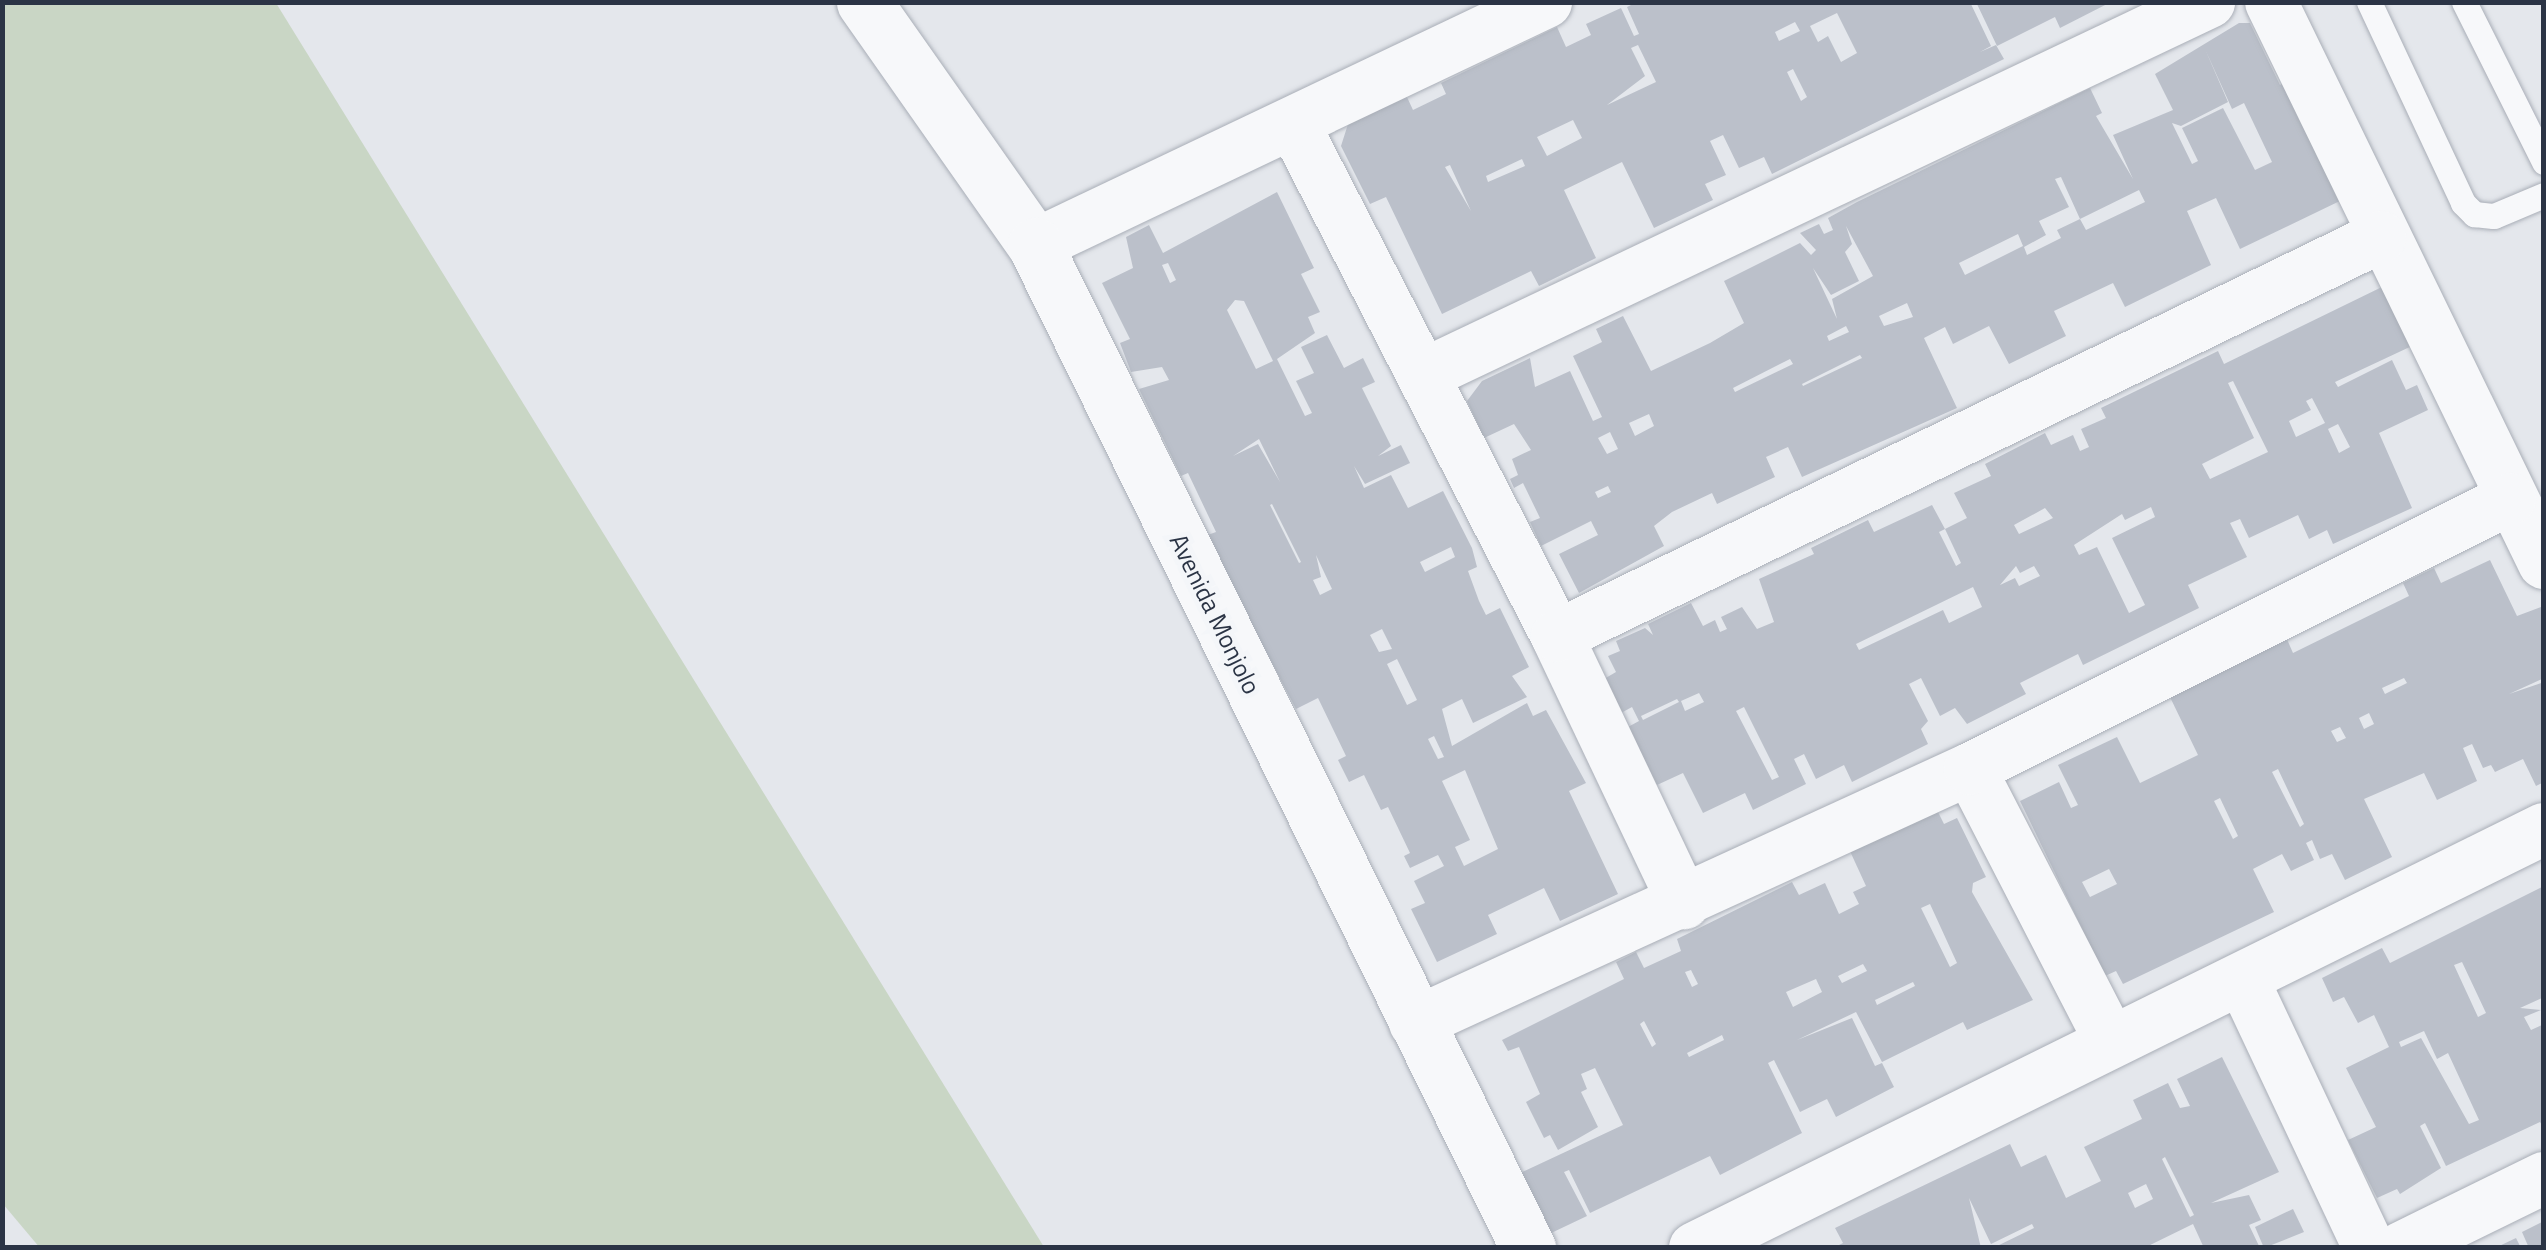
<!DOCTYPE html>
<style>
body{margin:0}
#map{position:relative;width:2546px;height:1250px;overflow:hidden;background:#e4e7ec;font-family:"Titillium Web",sans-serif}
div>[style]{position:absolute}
.green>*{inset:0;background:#c9d6c5}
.building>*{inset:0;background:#bbc0ca}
.roads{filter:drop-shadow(0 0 2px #a9aeb7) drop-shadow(0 0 2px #a9aeb7)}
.service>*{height:25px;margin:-12.5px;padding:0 12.5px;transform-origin:12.5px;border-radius:12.5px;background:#f7f8fa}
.minor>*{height:52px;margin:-26px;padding:0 26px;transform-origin:26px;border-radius:26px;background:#f7f8fa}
.tertiary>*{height:55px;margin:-27.5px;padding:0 27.5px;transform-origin:27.5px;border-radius:27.5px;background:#f7f8fa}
span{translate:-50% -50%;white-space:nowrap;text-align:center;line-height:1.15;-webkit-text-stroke:10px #f4f6f9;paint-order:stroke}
.street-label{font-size:25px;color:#2b3445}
.frame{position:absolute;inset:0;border:5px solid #2b3445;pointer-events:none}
</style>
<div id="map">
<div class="green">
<i style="clip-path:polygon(2px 3px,276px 3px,1044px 1247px,40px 1248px,3px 1204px)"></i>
</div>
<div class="building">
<i style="clip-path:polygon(evenodd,1637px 2px,1970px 2px,1991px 46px,1980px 52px,1996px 45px,2004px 59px,1772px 174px,1764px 157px,1739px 168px,1723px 135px,1710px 141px,1726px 175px,1705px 184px,1713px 200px,1654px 228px,1622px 162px,1564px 190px,1596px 258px,1539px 286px,1531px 271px,1442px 314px,1386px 197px,1370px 204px,1341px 146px,1349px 121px,1406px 95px,1413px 110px,1446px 94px,1441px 83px,1557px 27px,1566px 47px,1591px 35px,1586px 24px,1621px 8px,1634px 36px,1639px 34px,1627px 7px,1637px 2px,1837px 13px,1857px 53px,1841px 62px,1828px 36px,1818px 42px,1810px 26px,1837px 13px,1637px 2px,1795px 22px,1800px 31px,1779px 41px,1775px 32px,1795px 22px,1637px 2px,1638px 45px,1656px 82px,1607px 105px,1645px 76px,1631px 48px,1638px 45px,1637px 2px,1793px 69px,1807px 97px,1801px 101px,1787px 72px,1793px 69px,1637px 2px,1573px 120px,1582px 138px,1547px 156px,1537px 137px,1573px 120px,1637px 2px,1522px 159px,1525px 166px,1488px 182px,1486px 176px,1522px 159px,1637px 2px,1450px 165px,1471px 211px,1445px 167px,1450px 165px)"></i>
<i style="clip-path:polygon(1976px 2px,2111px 2px,2060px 28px,2055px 17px,1997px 46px)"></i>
<i style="clip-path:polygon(evenodd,2239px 23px,2250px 23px,2280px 85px,2287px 81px,2344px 199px,2240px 249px,2216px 198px,2187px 211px,2211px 265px,2125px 307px,2113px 283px,2054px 311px,2066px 336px,2009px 364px,1989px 326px,1953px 344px,1945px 327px,1924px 338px,1957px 408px,1802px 477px,1788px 447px,1766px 457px,1775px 477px,1717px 504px,1712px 493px,1672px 512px,1654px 526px,1664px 546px,1579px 593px,1559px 554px,1598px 535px,1591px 521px,1541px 546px,1530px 522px,1540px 518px,1523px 483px,1514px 488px,1510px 479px,1518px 475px,1512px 459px,1531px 450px,1514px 424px,1484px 438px,1467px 401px,1482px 381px,1530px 358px,1535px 387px,1570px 371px,1593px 421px,1602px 417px,1573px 356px,1602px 342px,1596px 329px,1623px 316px,1651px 371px,1710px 343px,1744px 323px,1724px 281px,1800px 243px,1811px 255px,1816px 250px,1800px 233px,1819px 224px,1824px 234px,1833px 230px,1828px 218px,1857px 202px,2090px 88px,2102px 113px,2096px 116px,2133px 179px,2113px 135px,2173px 110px,2155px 74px,2239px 23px,2205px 49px,2232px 109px,2244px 103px,2272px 162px,2255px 170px,2223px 108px,2182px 128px,2198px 161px,2192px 164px,2172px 123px,2181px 126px,2228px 102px,2205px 49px,2239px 23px,2061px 177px,2080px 219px,2139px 190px,2145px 202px,2086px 230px,2080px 219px,2057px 230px,2061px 238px,2027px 255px,2024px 247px,2046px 235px,2039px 221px,2069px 207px,2055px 179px,2061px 177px,2239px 23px,1846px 226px,1873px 276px,1832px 299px,1837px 319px,1813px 268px,1831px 295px,1859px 281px,1845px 252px,1852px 244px,1846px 226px,2239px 23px,2018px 234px,2023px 246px,1965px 275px,1959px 263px,2018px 234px,2239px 23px,1907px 303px,1913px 317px,1884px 326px,1879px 316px,1907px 303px,2239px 23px,1846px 326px,1849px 332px,1829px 341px,1827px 336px,1846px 326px,2239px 23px,1860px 355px,1862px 358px,1803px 386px,1802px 384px,1860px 355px,2239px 23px,1790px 359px,1793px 364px,1735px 392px,1733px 388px,1790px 359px,2239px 23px,1649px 414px,1654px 426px,1635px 436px,1629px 423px,1649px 414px,2239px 23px,1610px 432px,1618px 449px,1607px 454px,1598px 438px,1610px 432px,2239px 23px,1608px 486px,1611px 492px,1598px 498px,1595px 492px,1608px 486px)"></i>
<i style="clip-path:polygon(evenodd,1277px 192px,1314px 268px,1301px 274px,1320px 312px,1308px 317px,1315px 333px,1277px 359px,1305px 416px,1312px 413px,1296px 381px,1314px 373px,1301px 347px,1327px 335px,1344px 368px,1363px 358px,1375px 382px,1362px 388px,1391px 446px,1378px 456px,1401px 445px,1410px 463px,1365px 484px,1354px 466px,1364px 488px,1391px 475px,1408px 508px,1443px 491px,1472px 548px,1477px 567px,1468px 571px,1479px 601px,1486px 615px,1500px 608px,1529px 667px,1512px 676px,1527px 697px,1473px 723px,1462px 699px,1442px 709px,1452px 746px,1527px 703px,1533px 716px,1546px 710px,1586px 783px,1569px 791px,1618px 894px,1560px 921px,1544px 888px,1488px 915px,1497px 934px,1437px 962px,1411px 909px,1425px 903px,1414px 881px,1444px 866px,1438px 855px,1410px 868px,1404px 856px,1410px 853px,1388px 807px,1381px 810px,1364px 775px,1349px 782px,1338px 760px,1346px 756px,1318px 698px,1296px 709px,1205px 536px,1216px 532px,1188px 473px,1181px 476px,1139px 389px,1169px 380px,1162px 367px,1131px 372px,1120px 343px,1130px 339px,1102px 283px,1133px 268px,1126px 237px,1149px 225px,1163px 253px,1277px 192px,1168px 263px,1176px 280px,1170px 283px,1162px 265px,1168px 263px,1277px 192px,1235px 300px,1244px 301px,1273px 361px,1256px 369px,1227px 310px,1235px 300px,1277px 192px,1259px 439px,1280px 482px,1258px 444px,1233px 456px,1259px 439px,1277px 192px,1272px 504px,1301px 562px,1299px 563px,1270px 505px,1272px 504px,1277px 192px,1451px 547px,1455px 557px,1425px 572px,1420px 562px,1451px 547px,1277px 192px,1316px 555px,1332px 589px,1320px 595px,1313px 580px,1321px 577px,1316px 555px,1277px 192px,1382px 629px,1392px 649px,1379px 652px,1370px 635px,1382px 629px,1277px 192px,1397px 659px,1417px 700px,1407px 705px,1387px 664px,1397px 659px,1277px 192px,1434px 736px,1444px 757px,1438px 759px,1428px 739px,1434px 736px,1277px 192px,1465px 770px,1498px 849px,1464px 866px,1455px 847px,1470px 840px,1442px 781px,1465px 770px)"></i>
<i style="clip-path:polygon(evenodd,2386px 285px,2414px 345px,2335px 382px,2338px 387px,2392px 360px,2406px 390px,2417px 385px,2428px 410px,2379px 433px,2412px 508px,2333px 544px,2327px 530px,2309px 539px,2298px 515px,2249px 538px,2240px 519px,2230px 523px,2247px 557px,2188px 585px,2199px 608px,2083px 665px,2078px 654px,2020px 683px,2026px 694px,1967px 724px,1955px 708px,1940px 716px,1921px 678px,1909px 684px,1928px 721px,1921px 729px,1928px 744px,1852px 782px,1844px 765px,1816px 779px,1804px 754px,1794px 759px,1806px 784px,1753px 810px,1745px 793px,1703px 813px,1683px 773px,1657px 785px,1628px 727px,1639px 721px,1632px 707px,1621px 713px,1604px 679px,1616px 672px,1608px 656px,1620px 651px,1616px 641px,1645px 628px,1653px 635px,1648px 624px,1691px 603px,1703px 626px,1715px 620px,1720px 632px,1727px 629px,1721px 617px,1742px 607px,1757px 629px,1774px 622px,1759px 579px,1814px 554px,1811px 548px,1868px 520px,1874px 532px,1932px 505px,1945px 529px,1967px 518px,1954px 493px,1991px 476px,1985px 464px,2045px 433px,2051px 445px,2073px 435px,2080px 451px,2089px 447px,2081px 429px,2106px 418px,2101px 408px,2218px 351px,2224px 364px,2386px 285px,2233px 381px,2268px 452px,2210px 479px,2202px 464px,2254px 438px,2228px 383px,2233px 381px,2386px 285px,2312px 398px,2325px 423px,2296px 437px,2289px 421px,2311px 410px,2306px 401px,2312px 398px,2386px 285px,2338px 424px,2350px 447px,2339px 453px,2328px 429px,2338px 424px,2386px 285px,2151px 507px,2155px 517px,2112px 538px,2145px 605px,2129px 613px,2097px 547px,2079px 555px,2074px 545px,2122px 514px,2125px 520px,2151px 507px,2386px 285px,2045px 508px,2053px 518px,2019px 534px,2014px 525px,2045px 508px,2386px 285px,1945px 529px,1961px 563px,1956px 566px,1939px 532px,1945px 529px,2386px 285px,2016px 566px,2020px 573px,2034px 566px,2040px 576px,2019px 586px,2015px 578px,2000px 585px,2016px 566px,2386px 285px,1973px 587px,1982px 607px,1949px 623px,1943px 610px,1859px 650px,1856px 644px,1973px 587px,2386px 285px,1699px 693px,1704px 702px,1685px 711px,1681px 701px,1699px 693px,2386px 285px,1677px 699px,1679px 702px,1643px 720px,1641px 716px,1677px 699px,2386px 285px,1744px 707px,1779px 777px,1772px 780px,1736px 711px,1744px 707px)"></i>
<i style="clip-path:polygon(evenodd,2490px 560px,2517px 616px,2541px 607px,2544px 613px,2544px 678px,2509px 694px,2544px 682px,2544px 782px,2536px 786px,2523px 759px,2495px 772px,2491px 765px,2483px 768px,2472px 744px,2463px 748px,2477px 781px,2437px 800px,2424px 773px,2364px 799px,2392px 857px,2345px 880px,2332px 854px,2320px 859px,2312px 840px,2306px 843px,2314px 860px,2291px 871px,2282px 854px,2253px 869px,2274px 912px,2123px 984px,2116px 971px,2105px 976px,2020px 801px,2059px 782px,2071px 808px,2078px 805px,2058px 765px,2117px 737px,2140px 783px,2198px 755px,2169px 695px,2286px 637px,2293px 653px,2409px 596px,2403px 583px,2434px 568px,2441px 583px,2490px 560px,2404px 678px,2407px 683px,2385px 694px,2382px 688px,2404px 678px,2490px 560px,2369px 713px,2374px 724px,2364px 729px,2359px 718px,2369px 713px,2490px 560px,2340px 727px,2346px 738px,2337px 742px,2331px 731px,2340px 727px,2490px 560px,2278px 769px,2304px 824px,2300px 827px,2272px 772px,2278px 769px,2490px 560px,2220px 798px,2238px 836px,2233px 839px,2214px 801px,2220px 798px,2490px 560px,2109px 869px,2117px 884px,2090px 897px,2082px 882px,2109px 869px)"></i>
<i style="clip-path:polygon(evenodd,1936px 808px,1944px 824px,1957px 818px,1986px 877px,1973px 883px,1972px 892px,2033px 1000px,1967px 1030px,1963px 1022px,1882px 1062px,1856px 1012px,1797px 1040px,1852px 1018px,1875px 1066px,1882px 1063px,1894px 1087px,1836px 1117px,1827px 1099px,1800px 1112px,1774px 1060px,1768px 1063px,1802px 1133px,1720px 1175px,1710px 1156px,1590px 1213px,1569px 1170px,1564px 1172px,1587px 1216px,1547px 1235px,1516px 1175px,1623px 1125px,1595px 1068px,1581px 1074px,1587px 1089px,1581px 1092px,1598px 1127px,1558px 1150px,1550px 1135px,1544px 1138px,1526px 1102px,1540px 1094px,1519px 1047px,1508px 1051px,1502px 1040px,1624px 979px,1616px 962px,1636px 952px,1644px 968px,1681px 951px,1677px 939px,1792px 882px,1799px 895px,1825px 883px,1839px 914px,1859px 904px,1853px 892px,1866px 886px,1849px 849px,1936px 808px,1930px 904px,1957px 963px,1950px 967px,1921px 908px,1930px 904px,1936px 808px,1863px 964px,1867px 971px,1842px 983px,1838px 976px,1863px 964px,1936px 808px,1691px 970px,1698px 984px,1692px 987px,1685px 972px,1691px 970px,1936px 808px,1816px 979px,1822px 992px,1793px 1007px,1786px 992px,1816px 979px,1936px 808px,1913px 982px,1915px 986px,1877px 1005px,1875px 1000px,1913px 982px,1936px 808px,1644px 1021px,1656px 1044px,1652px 1047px,1640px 1024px,1644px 1021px,1936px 808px,1722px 1035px,1724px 1040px,1689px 1057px,1687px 1053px,1722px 1035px)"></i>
<i style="clip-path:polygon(evenodd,2544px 886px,2544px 997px,2520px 1008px,2541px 1010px,2524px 1017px,2531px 1030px,2544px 1024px,2544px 1128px,2540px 1122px,2446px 1166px,2425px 1123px,2420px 1126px,2441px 1168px,2400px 1194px,2397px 1189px,2377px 1198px,2348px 1140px,2376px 1127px,2346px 1068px,2389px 1047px,2374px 1015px,2358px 1023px,2344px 997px,2333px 1002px,2322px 978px,2382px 948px,2390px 963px,2544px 886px,2462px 962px,2486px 1013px,2478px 1017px,2454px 965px,2462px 962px,2544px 886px,2424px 1031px,2437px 1059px,2448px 1053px,2479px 1120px,2469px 1124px,2421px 1038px,2401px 1047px,2399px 1042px,2424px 1031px)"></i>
<i style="clip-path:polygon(evenodd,2222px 1057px,2279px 1172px,2211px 1203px,2249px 1195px,2261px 1220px,2249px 1225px,2260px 1248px,2204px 1248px,2193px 1224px,2144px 1248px,1993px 1248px,2034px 1228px,2032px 1224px,1991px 1244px,1969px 1198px,1981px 1248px,1833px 1248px,1843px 1243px,1835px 1228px,2010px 1144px,2021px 1167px,2046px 1155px,2066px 1198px,2101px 1181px,2084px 1147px,2142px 1119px,2133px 1100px,2168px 1083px,2180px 1108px,2190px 1106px,2177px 1079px,2222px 1057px,2165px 1157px,2194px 1215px,2190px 1217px,2162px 1159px,2165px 1157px,2222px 1057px,2146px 1184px,2153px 1199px,2135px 1208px,2128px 1193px,2146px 1184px)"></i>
<i style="clip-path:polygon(2293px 1209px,2304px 1232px,2264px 1248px,2255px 1227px)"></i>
<i style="clip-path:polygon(2544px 1221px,2544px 1248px,2529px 1248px,2522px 1232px)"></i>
<i style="clip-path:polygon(2516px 1238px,2521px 1248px,2495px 1248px)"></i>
</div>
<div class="roads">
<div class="service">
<i style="left:2369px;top:2px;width:222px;rotate:64.9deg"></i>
<i style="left:2463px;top:203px;width:16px;rotate:45deg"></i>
<i style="left:2474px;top:214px;width:20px;rotate:6deg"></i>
<i style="left:2494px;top:216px;width:54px;rotate:-22.8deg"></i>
<i style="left:2464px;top:2px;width:179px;rotate:63.4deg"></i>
</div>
<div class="minor">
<i style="left:2271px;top:2px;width:624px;rotate:64.05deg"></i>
<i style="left:1294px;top:125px;width:575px;rotate:62.77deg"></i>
<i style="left:1557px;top:636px;width:296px;rotate:64.6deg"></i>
<i style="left:1035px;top:245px;width:566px;rotate:-25.43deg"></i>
<i style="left:1425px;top:374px;width:868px;rotate:-25.38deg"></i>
<i style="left:1557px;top:636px;width:915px;rotate:-25.86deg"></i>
<i style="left:1970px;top:769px;width:307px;rotate:62.7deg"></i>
<i style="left:2244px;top:982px;width:294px;rotate:64.8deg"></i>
<i style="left:1415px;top:1023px;width:610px;rotate:-24.59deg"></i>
<i style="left:1970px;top:769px;width:604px;rotate:-26.57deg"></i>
<i style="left:1695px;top:1248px;width:947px;rotate:-26.27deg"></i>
<i style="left:2401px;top:1248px;width:159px;rotate:-26.1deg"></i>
</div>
<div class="tertiary">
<i style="left:864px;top:2px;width:297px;rotate:54.9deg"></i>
<i style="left:1035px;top:245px;width:1118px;rotate:63.82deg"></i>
</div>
</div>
<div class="street-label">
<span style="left:1215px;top:614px;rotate:64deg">Avenida Monjolo</span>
</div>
<div class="frame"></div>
</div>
